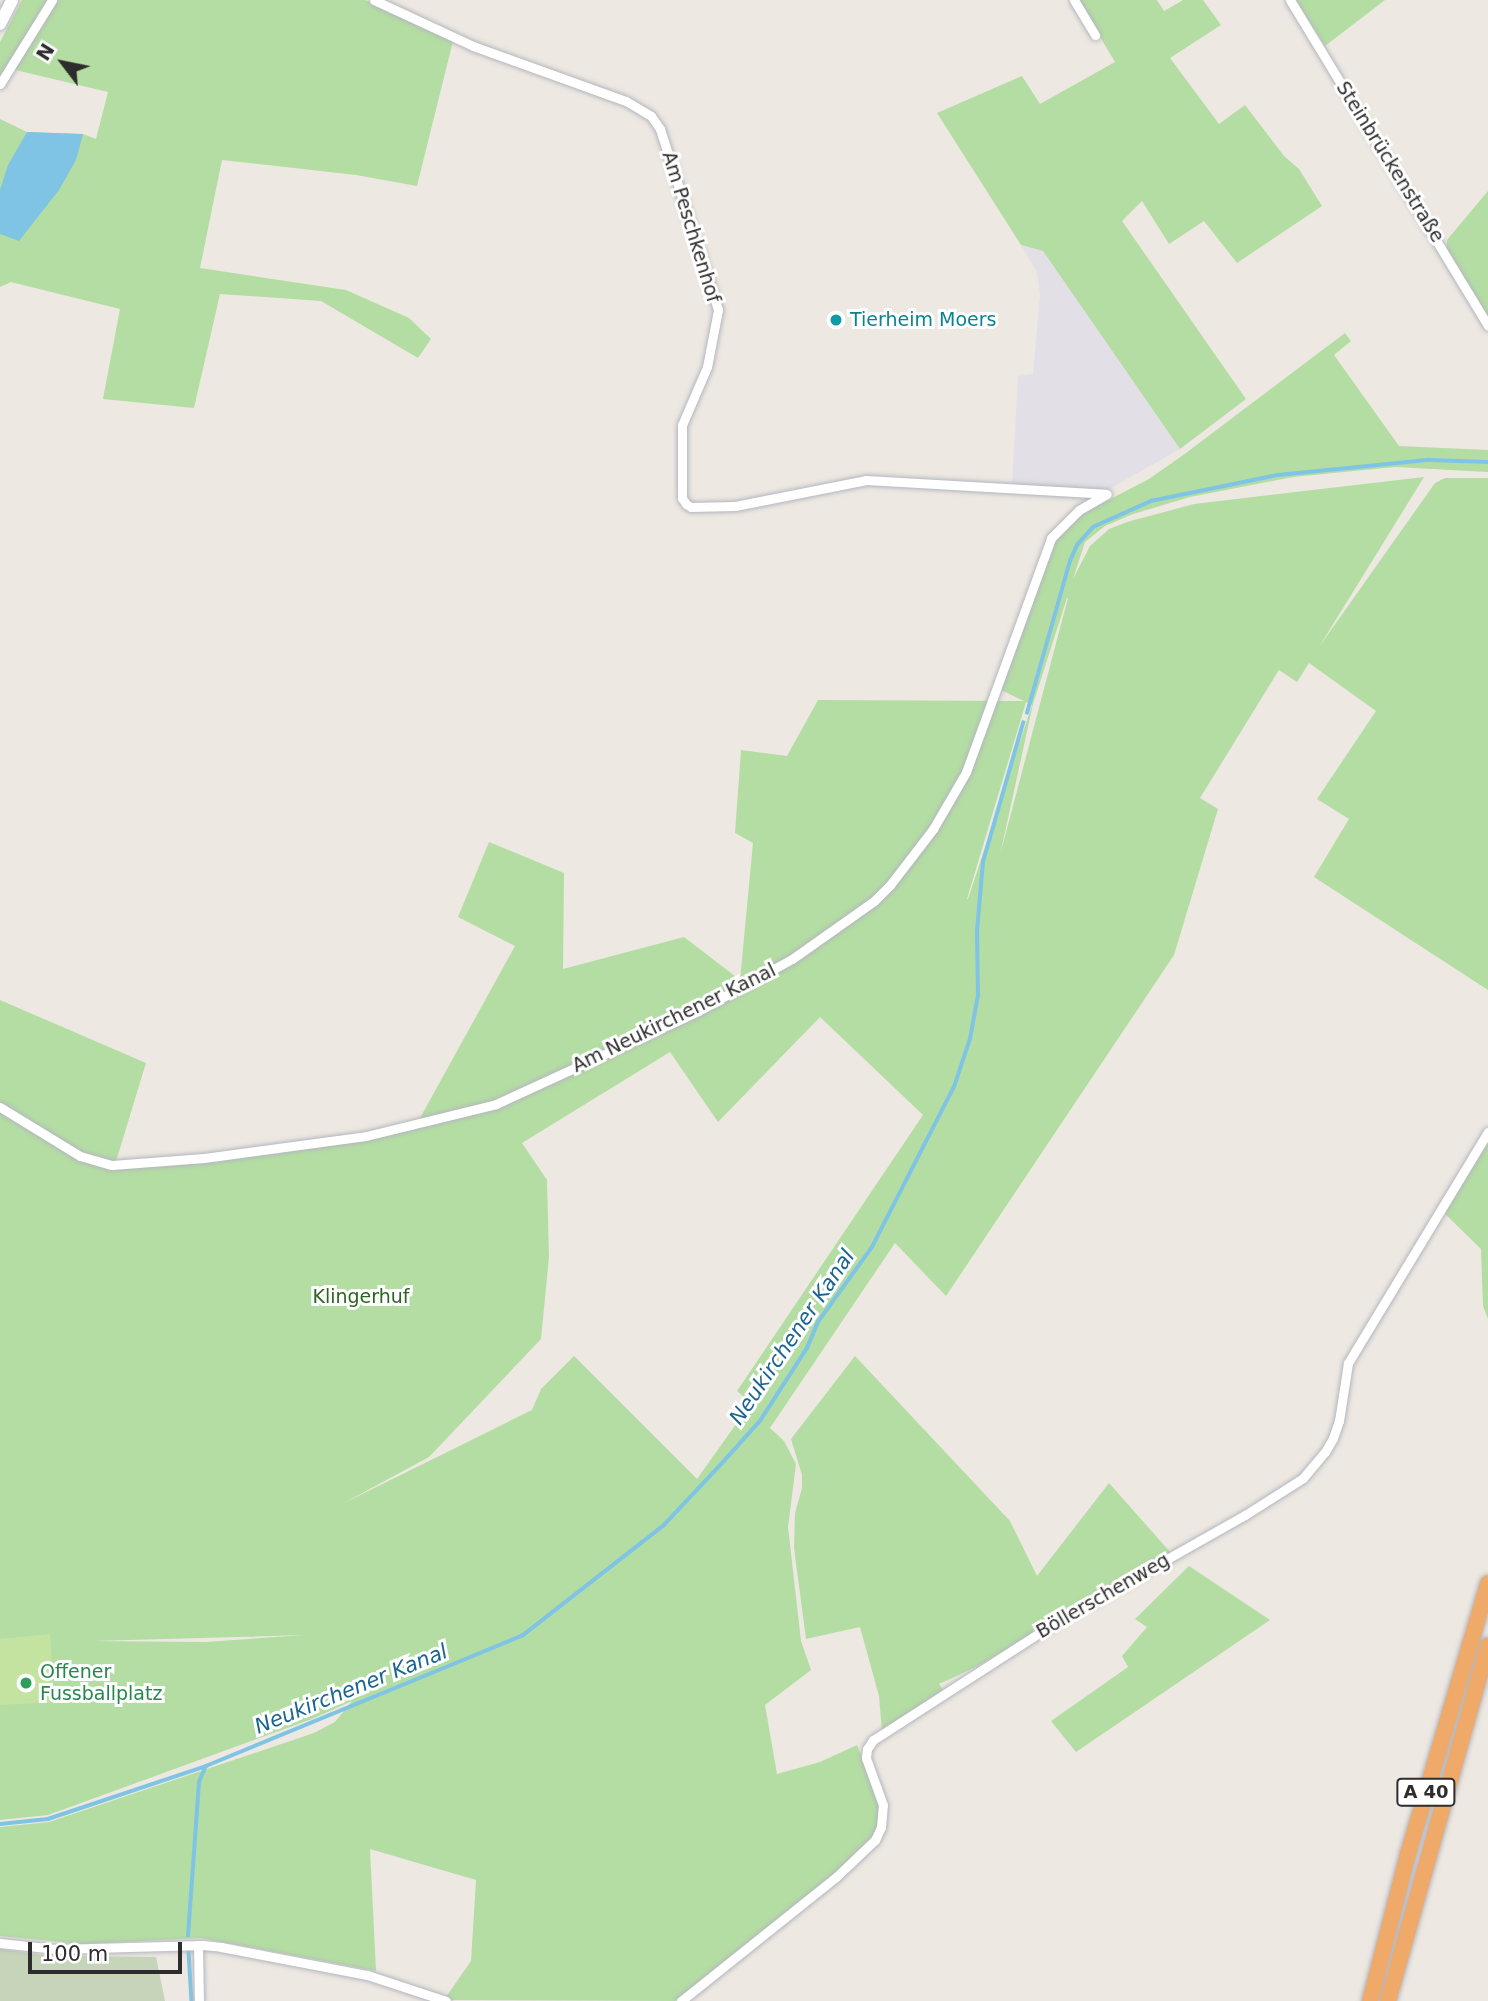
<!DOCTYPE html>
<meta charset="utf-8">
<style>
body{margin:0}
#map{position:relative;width:1488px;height:2001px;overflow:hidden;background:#ede8e1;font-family:"DejaVu Sans",sans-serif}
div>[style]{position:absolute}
.industrial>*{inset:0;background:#e2e0e6}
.green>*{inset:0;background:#b4dda3}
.cemetery>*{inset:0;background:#c6d5b9}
.pitch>*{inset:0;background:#c4e3a0}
.water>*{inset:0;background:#7fc4e4}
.stream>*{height:3.5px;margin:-1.75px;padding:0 1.75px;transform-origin:1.75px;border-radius:1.75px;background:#7fc4e4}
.roads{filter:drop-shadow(0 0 2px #b4b6bf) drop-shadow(0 0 2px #b4b6bf)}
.street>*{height:9px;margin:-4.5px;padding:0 4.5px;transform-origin:4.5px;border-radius:4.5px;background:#fff}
.secondary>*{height:12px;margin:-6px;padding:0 6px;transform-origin:6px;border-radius:6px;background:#fff}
.highway>*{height:16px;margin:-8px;padding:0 8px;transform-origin:8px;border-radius:8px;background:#efa969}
.dots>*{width:19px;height:19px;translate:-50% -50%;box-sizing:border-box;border:4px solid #fff;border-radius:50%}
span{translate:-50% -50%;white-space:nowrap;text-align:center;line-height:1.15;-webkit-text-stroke:6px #fff;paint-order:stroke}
.shield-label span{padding:2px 5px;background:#fff;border:2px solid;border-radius:5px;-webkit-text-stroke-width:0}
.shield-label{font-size:18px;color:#2d2d2d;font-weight:700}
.street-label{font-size:19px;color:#2d2d2d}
.culture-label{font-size:19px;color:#0d838f}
.left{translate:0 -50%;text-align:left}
.park-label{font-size:19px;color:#2d6422}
.leisure-label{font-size:19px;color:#27864d}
.water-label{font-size:21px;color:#1b6492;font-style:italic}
.north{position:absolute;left:28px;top:28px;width:70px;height:70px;-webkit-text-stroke:5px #fff;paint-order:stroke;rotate:302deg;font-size:19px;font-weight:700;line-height:28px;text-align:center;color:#2d2d2d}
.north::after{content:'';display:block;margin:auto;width:24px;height:32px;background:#2d2d2d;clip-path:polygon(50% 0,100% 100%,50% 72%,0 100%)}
.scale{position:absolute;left:28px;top:1942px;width:154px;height:32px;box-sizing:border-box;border:4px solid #2d2d2d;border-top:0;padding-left:9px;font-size:21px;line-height:24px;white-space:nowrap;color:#2d2d2d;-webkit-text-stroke:5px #fff;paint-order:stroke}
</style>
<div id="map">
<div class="industrial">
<i style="clip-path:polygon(1021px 245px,1043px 251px,1180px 449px,1108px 490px,1012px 485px,1018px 376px,1033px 374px,1040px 296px,1037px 272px)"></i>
</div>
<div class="green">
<i style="clip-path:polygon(22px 0,365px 0,453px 41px,417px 186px,356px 175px,222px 160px,200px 268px,346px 290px,409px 318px,431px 339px,418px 358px,321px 301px,220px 294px,194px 408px,103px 399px,120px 309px,11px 282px,0 287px,0 119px,27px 132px,83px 134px,96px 139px,108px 92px,7px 68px,0 80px,0 42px)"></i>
<i style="clip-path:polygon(1078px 0,1157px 0,1164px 11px,1183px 0,1203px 0,1221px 25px,1170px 58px,1219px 124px,1245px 105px,1284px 156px,1299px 169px,1322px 206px,1237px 263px,1204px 221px,1169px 244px,1142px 201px,1122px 221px,1246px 399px,1180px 449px,1043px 251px,1021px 245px,937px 113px,1022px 76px,1040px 104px,1115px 62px)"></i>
<i style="clip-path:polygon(1296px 0,1385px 0,1325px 46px)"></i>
<i style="clip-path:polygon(1488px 191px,1488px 318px,1447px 249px,1447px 240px)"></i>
<i style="clip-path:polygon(evenodd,1345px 333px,1351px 341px,1334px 355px,1399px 446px,1488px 450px,1488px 472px,1395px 467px,1293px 477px,1190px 497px,1133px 514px,1105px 526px,1085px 542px,1073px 579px,1090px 546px,1109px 529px,1127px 522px,1194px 504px,1424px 477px,1319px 647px,1435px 483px,1445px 478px,1488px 478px,1488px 990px,1314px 877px,1349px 819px,1317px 799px,1376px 711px,1309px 663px,1297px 682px,1279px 670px,1200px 798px,1218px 809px,1174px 955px,946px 1296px,895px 1243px,770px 1428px,784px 1441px,796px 1464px,788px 1527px,801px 1641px,811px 1670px,765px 1705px,777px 1774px,820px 1762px,857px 1745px,881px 1807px,880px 1820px,873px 1836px,837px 1872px,675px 2001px,450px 2000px,446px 1997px,471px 1961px,476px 1880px,370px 1849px,376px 1971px,201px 1938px,81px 1944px,0 1936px,0 1827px,49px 1822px,314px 1733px,335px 1722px,352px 1701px,312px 1719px,48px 1815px,0 1820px,0 1000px,146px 1063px,114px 1168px,153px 1166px,414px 1129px,515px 946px,458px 917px,489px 842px,564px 873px,563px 969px,684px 937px,740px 980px,753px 843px,735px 833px,741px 750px,787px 756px,818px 700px,1024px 701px,1001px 690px,1052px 540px,1074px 518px,1149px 479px,1186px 453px,1345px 333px,1067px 598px,1068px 598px,1000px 855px,1033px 704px,1067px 598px,1345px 333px,1026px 702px,1032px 705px,968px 899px,967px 899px,1026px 702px,1345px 333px,820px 1017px,923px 1115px,737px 1391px,751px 1403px,697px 1479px,574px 1356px,541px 1389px,532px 1410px,342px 1504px,429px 1457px,541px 1339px,549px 1257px,547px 1180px,522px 1143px,670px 1052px,718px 1122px,820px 1017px,1345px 333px,305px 1635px,206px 1642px,92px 1641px,93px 1641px,305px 1635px)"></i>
<i style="clip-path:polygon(1488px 1129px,1488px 1319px,1483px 1306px,1481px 1249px,1440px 1209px)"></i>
<i style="clip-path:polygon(855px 1356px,1010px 1521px,1037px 1576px,1109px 1483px,1171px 1553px,976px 1667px,939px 1684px,943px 1690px,882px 1731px,879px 1696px,860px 1627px,806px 1639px,794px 1548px,795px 1513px,802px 1488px,802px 1475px,791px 1439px)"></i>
<i style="clip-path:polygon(1189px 1566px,1270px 1620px,1076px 1752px,1051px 1721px,1128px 1667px,1122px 1656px,1147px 1627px,1135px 1619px)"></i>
</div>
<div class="cemetery">
<i style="clip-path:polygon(0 1949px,49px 1956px,156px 1957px,165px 2001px,0 2001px)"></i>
</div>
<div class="pitch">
<i style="clip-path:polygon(50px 1634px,54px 1702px,0 1705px,0 1639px)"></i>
</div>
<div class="water">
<i style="clip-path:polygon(27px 132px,83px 134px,76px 160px,59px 190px,19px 241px,0 234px,0 190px,8px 165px)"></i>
</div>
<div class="stream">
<i style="left:1027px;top:713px;width:158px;rotate:-74.2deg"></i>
<i style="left:1070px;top:561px;width:17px;rotate:-66deg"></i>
<i style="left:1077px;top:545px;width:24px;rotate:-48deg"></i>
<i style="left:1093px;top:527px;width:64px;rotate:-24.1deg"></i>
<i style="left:1151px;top:501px;width:130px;rotate:-11.6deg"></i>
<i style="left:1278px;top:475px;width:152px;rotate:-5.7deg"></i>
<i style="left:1429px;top:460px;width:59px;rotate:1.9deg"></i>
<i style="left:0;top:1824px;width:48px;rotate:-5.9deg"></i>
<i style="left:48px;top:1819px;width:167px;rotate:-18.5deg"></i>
<i style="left:206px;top:1766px;width:342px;rotate:-22.4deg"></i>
<i style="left:522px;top:1636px;width:180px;rotate:-38deg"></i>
<i style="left:664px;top:1525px;width:88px;rotate:-46.8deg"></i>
<i style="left:724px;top:1461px;width:54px;rotate:-48deg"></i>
<i style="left:760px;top:1421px;width:87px;rotate:-57.2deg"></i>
<i style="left:807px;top:1348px;width:28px;rotate:-67deg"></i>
<i style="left:818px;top:1322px;width:92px;rotate:-54.2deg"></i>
<i style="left:872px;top:1247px;width:180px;rotate:-62.9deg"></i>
<i style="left:954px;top:1087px;width:51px;rotate:-71.6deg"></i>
<i style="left:970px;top:1039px;width:45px;rotate:-79.7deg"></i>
<i style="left:978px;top:995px;width:64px;rotate:-90.9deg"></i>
<i style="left:977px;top:931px;width:69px;rotate:-85deg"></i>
<i style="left:983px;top:862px;width:145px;rotate:-73.9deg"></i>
<i style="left:188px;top:1936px;width:154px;rotate:-85.9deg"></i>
<i style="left:199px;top:1782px;width:15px;rotate:-67deg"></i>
<i style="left:189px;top:1952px;width:49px;rotate:86.5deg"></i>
</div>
<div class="roads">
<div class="street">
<i style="left:374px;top:0;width:109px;rotate:24.9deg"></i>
<i style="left:473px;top:46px;width:163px;rotate:19.8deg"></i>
<i style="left:626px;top:101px;width:29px;rotate:31deg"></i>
<i style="left:651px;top:116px;width:16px;rotate:55deg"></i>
<i style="left:660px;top:129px;width:190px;rotate:72.2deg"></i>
<i style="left:718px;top:310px;width:58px;rotate:100.9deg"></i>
<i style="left:707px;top:367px;width:63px;rotate:113.3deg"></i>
<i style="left:682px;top:425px;width:73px;rotate:90deg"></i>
<i style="left:682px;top:498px;width:7px;rotate:56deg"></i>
<i style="left:686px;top:504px;width:6px;rotate:31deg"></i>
<i style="left:691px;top:507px;width:44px;rotate:-1.3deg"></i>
<i style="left:735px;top:506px;width:134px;rotate:-11.2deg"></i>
<i style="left:866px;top:480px;width:240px;rotate:3.3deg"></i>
<i style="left:1074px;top:0;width:41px;rotate:59deg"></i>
<i style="left:1290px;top:0;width:381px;rotate:58.7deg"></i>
<i style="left:0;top:84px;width:99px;rotate:-58.2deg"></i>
<i style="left:0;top:1107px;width:94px;rotate:31.5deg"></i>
<i style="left:80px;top:1156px;width:33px;rotate:16deg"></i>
<i style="left:112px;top:1165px;width:92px;rotate:-4.4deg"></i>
<i style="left:204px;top:1158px;width:163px;rotate:-7.7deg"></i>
<i style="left:366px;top:1136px;width:134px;rotate:-13.8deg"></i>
<i style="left:496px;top:1104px;width:222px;rotate:-24.7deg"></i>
<i style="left:698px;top:1011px;width:107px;rotate:-29deg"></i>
<i style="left:792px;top:959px;width:100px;rotate:-35.3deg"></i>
<i style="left:874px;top:901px;width:23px;rotate:-45deg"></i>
<i style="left:890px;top:885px;width:71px;rotate:-52.5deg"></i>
<i style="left:933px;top:829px;width:66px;rotate:-59.9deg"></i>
<i style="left:966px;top:772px;width:249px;rotate:-70deg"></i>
<i style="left:1051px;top:538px;width:40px;rotate:-45deg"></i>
<i style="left:1079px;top:510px;width:32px;rotate:-30deg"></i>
<i style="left:0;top:1943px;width:56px;rotate:6.1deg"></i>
<i style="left:56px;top:1949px;width:147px;rotate:-1.6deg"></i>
<i style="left:203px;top:1945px;width:18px;rotate:6deg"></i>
<i style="left:221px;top:1947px;width:149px;rotate:10.9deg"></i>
<i style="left:367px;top:1975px;width:83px;rotate:18.2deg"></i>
<i style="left:198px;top:1945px;width:56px;rotate:89deg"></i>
<i style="left:681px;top:2001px;width:198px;rotate:-38.7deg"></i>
<i style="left:836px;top:1877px;width:54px;rotate:-43.5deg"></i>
<i style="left:875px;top:1840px;width:14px;rotate:-65deg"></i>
<i style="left:881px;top:1827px;width:22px;rotate:-85deg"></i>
<i style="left:883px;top:1805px;width:50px;rotate:-109.9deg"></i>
<i style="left:866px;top:1758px;width:9px;rotate:-84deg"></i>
<i style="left:867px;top:1749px;width:11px;rotate:-56deg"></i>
<i style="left:873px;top:1740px;width:224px;rotate:-32.8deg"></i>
<i style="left:1061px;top:1619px;width:211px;rotate:-29.5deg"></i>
<i style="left:1245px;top:1515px;width:69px;rotate:-32.5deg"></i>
<i style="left:1303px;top:1478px;width:34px;rotate:-50deg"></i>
<i style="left:1325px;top:1452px;width:16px;rotate:-60deg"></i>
<i style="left:1333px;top:1438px;width:18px;rotate:-71deg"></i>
<i style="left:1339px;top:1421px;width:59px;rotate:-81.2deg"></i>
<i style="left:1348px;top:1363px;width:270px;rotate:-58.8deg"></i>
</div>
<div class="secondary">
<i style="left:0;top:24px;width:27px;rotate:-63deg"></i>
</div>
<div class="highway">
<i style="left:1370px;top:2001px;width:152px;rotate:-75.5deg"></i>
<i style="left:1408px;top:1854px;width:282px;rotate:-73.5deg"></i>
<i style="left:1388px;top:2001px;width:369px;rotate:-74.3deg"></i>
</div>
</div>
<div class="dots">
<i style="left:836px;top:320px;background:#0f9aa8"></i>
<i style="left:26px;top:1683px;background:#2e9e5b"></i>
</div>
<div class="shield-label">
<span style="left:1426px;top:1792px">A 40</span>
</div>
<div class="street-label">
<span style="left:1390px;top:162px;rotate:58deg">Steinbrückenstraße</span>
<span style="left:691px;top:227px;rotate:73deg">Am Peschkenhof</span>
<span style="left:674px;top:1018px;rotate:-26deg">Am Neukirchener Kanal</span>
<span style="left:1103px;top:1596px;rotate:-30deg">Böllerschenweg</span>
</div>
<div class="culture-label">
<span class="left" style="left:850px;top:320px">Tierheim Moers</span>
</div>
<div class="park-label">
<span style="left:361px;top:1297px">Klingerhuf</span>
</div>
<div class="leisure-label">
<span class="left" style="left:40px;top:1683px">Offener<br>Fussballplatz</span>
</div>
<div class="water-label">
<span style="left:792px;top:1337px;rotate:-56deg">Neukirchener Kanal</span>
<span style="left:351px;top:1689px;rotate:-22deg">Neukirchener Kanal</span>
</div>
<div class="north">N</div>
<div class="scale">100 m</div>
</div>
